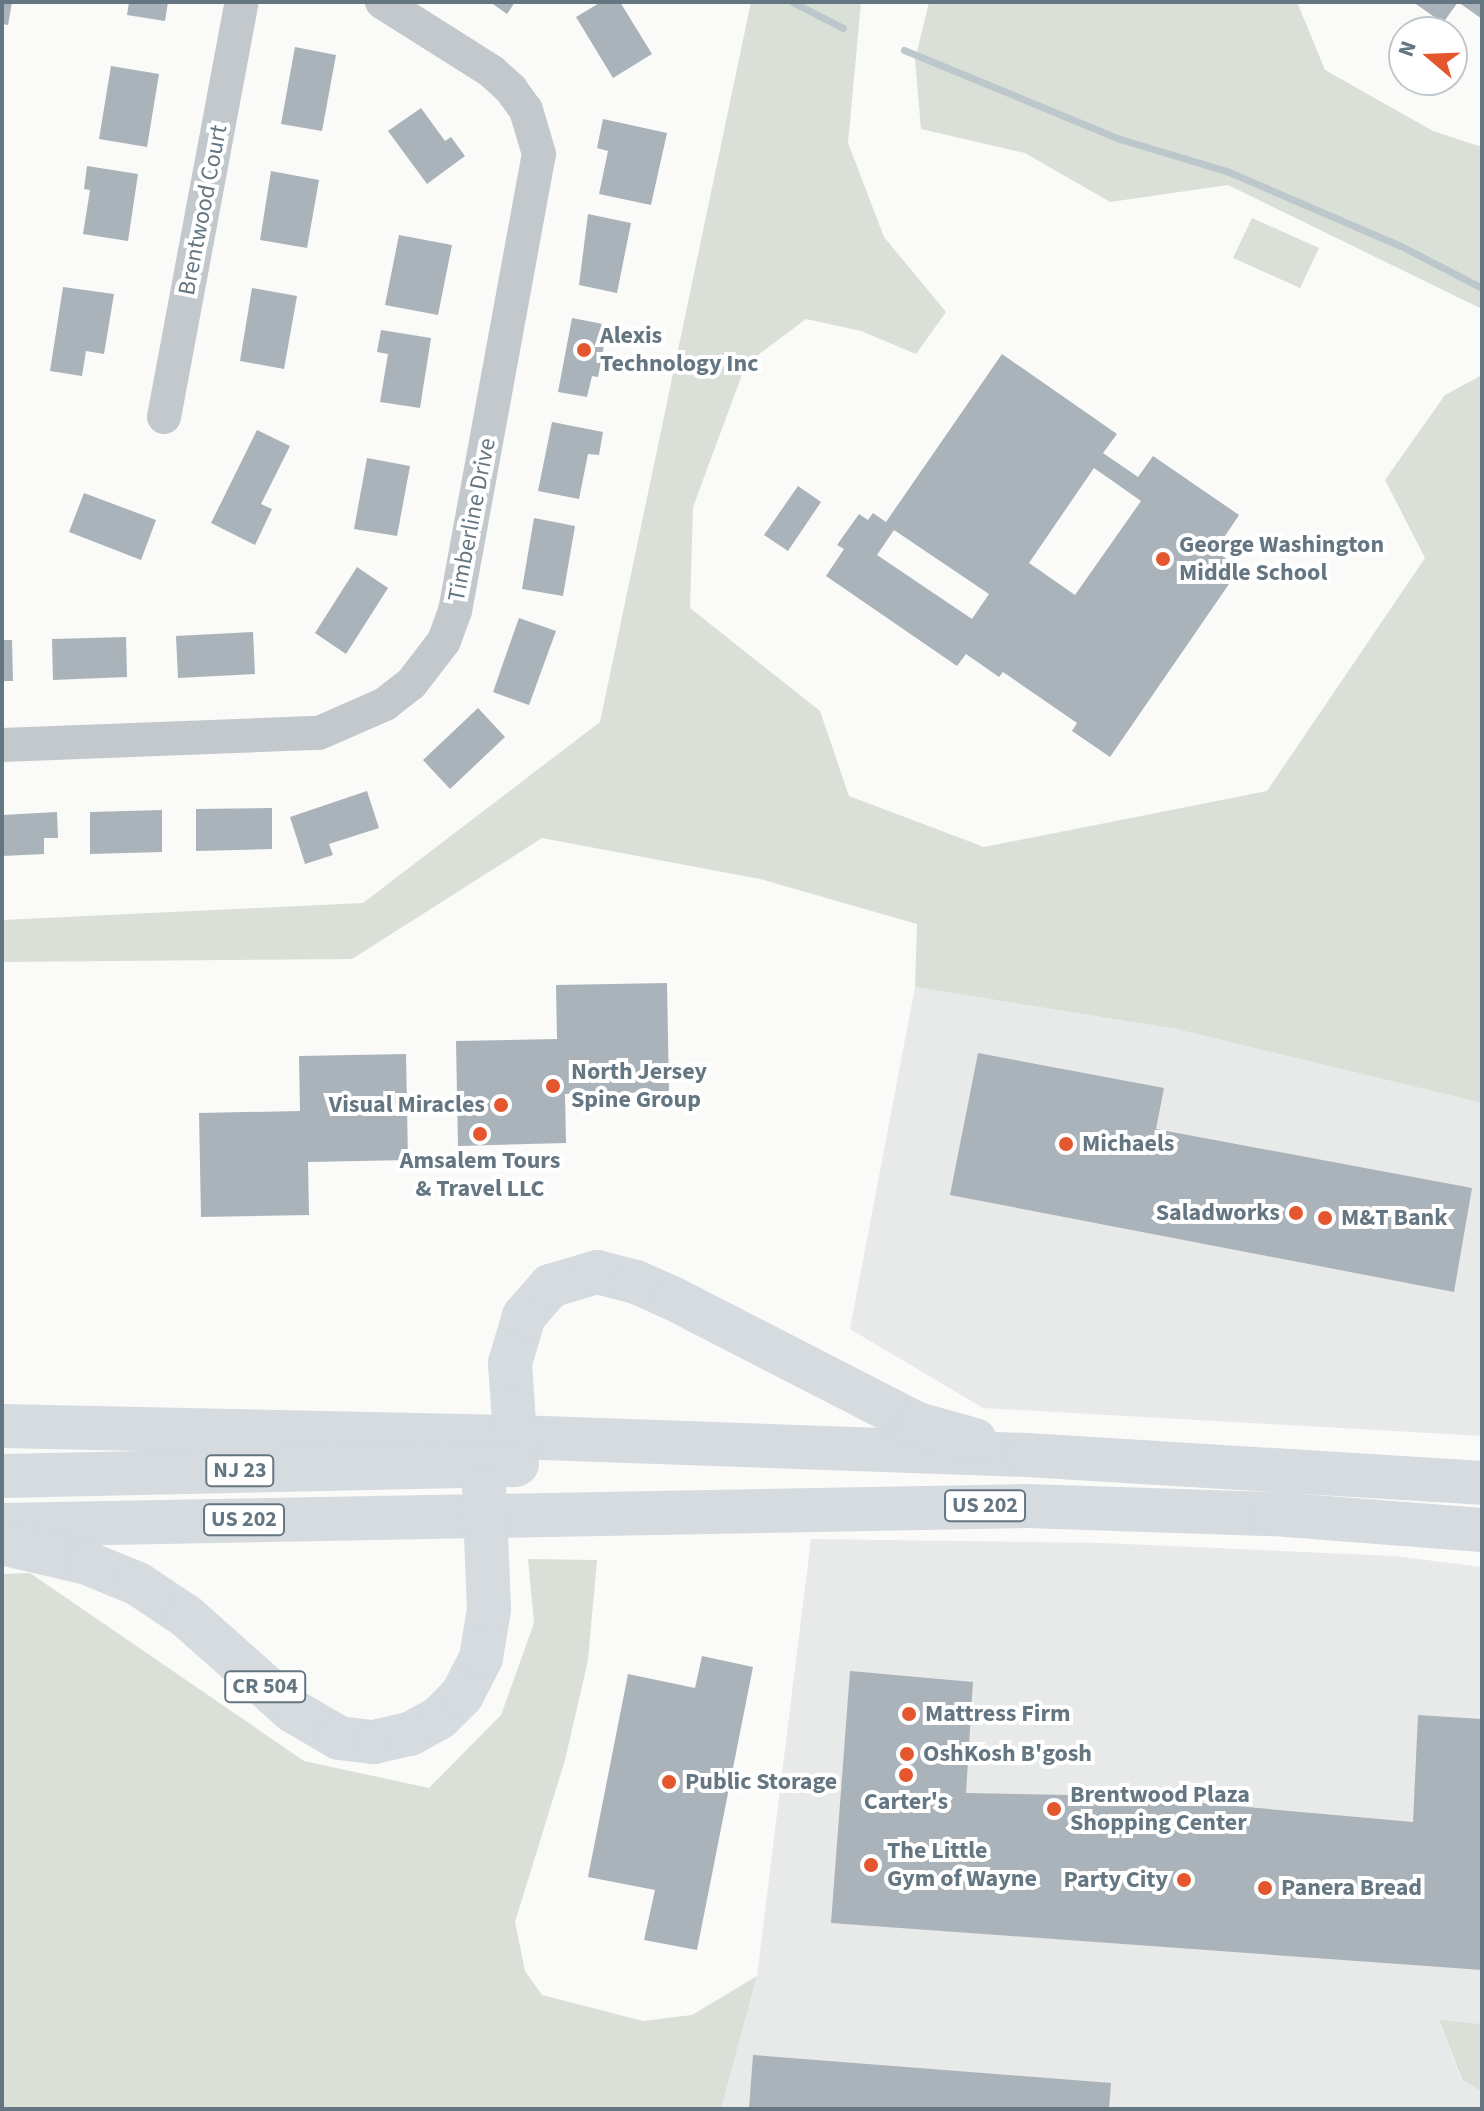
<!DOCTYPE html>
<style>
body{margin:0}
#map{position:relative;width:1484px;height:2111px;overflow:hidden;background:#fafaf8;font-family:"Source Sans 3",sans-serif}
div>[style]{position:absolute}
.built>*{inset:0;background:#e8e9e9}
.green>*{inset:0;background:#dadfd7}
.stream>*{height:7px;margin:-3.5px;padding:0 3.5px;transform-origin:3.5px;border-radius:3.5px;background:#bbc7cb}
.building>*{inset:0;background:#aab3b9}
.minor>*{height:34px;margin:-17px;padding:0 17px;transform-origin:17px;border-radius:17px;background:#c3c8cc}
.highway>*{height:44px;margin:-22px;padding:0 22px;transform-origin:22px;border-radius:22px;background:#d6dbdf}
.dots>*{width:22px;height:22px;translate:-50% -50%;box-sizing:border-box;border:4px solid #fff;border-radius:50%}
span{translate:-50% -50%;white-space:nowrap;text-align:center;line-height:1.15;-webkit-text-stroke:8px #fff;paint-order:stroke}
.shield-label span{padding:2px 6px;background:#fff;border:2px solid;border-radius:6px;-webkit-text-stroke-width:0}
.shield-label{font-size:22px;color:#657683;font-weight:700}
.street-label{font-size:24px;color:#657683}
.poi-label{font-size:24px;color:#657683;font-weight:700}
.left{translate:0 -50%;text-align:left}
.right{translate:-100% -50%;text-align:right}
.frame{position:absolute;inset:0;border:4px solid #657683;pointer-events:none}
.north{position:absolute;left:1388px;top:16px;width:80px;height:80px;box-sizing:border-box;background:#fff;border:2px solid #c1c8cd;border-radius:50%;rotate:289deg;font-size:22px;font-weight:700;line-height:32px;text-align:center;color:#657683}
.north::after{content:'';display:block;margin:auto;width:28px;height:36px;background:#e4572e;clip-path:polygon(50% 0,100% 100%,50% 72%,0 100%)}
</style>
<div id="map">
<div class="built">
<i style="clip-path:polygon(915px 987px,1176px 1029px,1482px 1103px,1482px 1436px,983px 1408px,850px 1329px)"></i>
<i style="clip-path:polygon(811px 1539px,1103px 1543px,1394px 1556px,1482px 1567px,1482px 2024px,1439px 2021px,1461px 2080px,1482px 2092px,1482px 2109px,721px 2109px,757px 1976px)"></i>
</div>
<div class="green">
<i style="clip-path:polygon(751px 2px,861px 2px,848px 143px,884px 237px,946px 312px,916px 354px,861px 331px,806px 319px,746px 364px,693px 507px,690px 608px,820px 711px,849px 796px,984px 847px,1267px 791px,1425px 558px,1385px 480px,1445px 395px,1482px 375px,1482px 1103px,1176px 1029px,915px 987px,917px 924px,760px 879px,542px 838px,352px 959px,2px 962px,2px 920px,363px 903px,600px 722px)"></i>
<i style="clip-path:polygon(929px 2px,1297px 2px,1325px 70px,1433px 131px,1482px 147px,1482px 309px,1228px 185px,1110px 202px,1025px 153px,921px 129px,915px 60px)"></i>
<i style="clip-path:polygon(1252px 218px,1319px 248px,1300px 288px,1233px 258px)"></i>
<i style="clip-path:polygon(528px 1559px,597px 1560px,588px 1660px,565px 1760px,515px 1922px,525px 1971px,542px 1995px,643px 2021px,692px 2015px,757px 1976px,721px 2109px,2px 2109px,2px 1574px,30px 1573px,304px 1761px,429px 1788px,501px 1715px,534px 1623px)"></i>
<i style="clip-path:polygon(1439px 2020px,1482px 2024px,1482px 2092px,1462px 2080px)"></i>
</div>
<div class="stream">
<i style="left:792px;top:2px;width:57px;rotate:27deg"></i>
<i style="left:904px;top:50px;width:234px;rotate:22.4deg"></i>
<i style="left:1120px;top:139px;width:114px;rotate:16.8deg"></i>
<i style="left:1229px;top:172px;width:187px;rotate:23.3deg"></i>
<i style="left:1401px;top:246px;width:91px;rotate:27.4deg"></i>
</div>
<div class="building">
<i style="clip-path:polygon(2px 2px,12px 2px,8px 25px,2px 24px)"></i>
<i style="clip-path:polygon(129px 2px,168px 2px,165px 21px,127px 15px)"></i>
<i style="clip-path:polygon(490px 2px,515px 2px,507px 14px)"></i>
<i style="clip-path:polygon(601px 2px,620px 2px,652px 54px,613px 78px,576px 17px)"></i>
<i style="clip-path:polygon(1413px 2px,1482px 2px,1482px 19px,1458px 2px,1443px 23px)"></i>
<i style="clip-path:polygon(295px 47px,336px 55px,322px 131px,281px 124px)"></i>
<i style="clip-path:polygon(111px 66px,159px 74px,147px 147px,99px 139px)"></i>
<i style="clip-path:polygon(421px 108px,445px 141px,451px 137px,465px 156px,427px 184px,388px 131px)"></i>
<i style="clip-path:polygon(603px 119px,667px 133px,651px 205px,599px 194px,608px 151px,597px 148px)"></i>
<i style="clip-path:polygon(87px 166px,138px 174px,128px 241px,83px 234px,90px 190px,84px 189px)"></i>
<i style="clip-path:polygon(271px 171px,319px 180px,307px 248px,260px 240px)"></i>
<i style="clip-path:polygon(588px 214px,631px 223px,617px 293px,579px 285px)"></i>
<i style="clip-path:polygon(399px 235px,452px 245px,438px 315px,385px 305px)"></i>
<i style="clip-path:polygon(63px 287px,114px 294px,104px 354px,86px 351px,82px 376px,50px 371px)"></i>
<i style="clip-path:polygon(252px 288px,297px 296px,284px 369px,240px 361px)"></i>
<i style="clip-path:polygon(572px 318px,608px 325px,598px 377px,592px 376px,587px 397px,558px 392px)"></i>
<i style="clip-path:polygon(381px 330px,431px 338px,420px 408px,380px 402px,388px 354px,377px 352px)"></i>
<i style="clip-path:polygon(evenodd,1002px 354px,1117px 434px,1103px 453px,1138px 477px,1153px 456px,1239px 515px,1215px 551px,1240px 568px,1110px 757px,1072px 731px,1077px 723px,1003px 672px,999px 677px,966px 654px,957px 666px,826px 576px,844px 549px,837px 545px,859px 514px,868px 520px,873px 513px,886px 522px,1002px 354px,1094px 468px,1141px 501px,1075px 595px,1029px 563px,1094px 468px,1002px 354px,894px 530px,989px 594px,972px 619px,877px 555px,894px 530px)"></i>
<i style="clip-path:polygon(552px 422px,603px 432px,599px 455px,588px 454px,579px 499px,538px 491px)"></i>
<i style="clip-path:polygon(257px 430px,290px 446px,261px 504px,272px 509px,255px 545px,211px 523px)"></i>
<i style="clip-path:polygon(367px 458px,410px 466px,397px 536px,354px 529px)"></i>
<i style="clip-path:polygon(798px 486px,821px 502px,788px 551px,764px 535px)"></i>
<i style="clip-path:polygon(84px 493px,156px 520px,141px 560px,69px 532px)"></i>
<i style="clip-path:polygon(534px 518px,575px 526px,563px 596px,522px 589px)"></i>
<i style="clip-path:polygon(357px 567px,388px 588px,346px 654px,315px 633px)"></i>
<i style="clip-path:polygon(519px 618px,556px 631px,529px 705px,493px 692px)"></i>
<i style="clip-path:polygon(253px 632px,255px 674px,178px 678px,176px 636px)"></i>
<i style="clip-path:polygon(126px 637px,127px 677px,53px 680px,52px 639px)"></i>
<i style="clip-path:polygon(2px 640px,12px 640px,13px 681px,2px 681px)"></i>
<i style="clip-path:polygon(478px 708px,505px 737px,450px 789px,423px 760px)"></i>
<i style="clip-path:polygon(367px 791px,379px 828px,329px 844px,333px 855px,305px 864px,290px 817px)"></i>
<i style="clip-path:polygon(272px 808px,272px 849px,196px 851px,196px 809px)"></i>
<i style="clip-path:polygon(162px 810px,162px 852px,90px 854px,90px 812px)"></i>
<i style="clip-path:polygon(57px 812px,58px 838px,44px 838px,44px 854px,2px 856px,2px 815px)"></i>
<i style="clip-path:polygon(667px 983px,669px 1092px,565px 1094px,566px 1143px,458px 1146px,456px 1041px,557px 1039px,556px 985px)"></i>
<i style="clip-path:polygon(978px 1053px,1164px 1088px,1156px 1129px,1472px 1188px,1454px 1292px,950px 1195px)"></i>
<i style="clip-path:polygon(406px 1054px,408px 1160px,308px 1162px,309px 1215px,201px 1217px,199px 1113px,300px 1111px,299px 1056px)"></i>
<i style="clip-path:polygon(702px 1656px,753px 1667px,697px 1950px,644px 1940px,655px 1890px,588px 1877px,628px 1674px,695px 1688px)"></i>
<i style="clip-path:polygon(850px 1671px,973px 1682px,966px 1793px,1124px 1796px,1413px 1822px,1418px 1715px,1482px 1719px,1482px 1970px,831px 1923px)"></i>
<i style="clip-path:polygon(753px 2055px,1111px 2083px,1109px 2109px,749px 2109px)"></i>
</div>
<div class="minor">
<i style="left:164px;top:417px;width:422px;rotate:-79.4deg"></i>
<i style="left:2px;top:745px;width:317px;rotate:-2.2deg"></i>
<i style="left:319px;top:733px;width:72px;rotate:-23.7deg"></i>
<i style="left:385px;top:704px;width:33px;rotate:-38deg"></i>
<i style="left:411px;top:684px;width:54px;rotate:-52.5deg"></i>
<i style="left:444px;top:641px;width:32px;rotate:-70deg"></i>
<i style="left:455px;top:611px;width:465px;rotate:-79.6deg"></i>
<i style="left:539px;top:154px;width:46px;rotate:-106.5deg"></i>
<i style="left:526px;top:110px;width:26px;rotate:-126deg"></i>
<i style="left:511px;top:89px;width:27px;rotate:-138deg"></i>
<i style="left:491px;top:71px;width:129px;rotate:-147.7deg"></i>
</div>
<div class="highway">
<i style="left:2px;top:1426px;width:513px;rotate:1.23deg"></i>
<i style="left:515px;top:1437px;width:512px;rotate:2.01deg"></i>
<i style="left:1027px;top:1455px;width:456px;rotate:3.5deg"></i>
<i style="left:517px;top:1464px;width:101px;rotate:-94deg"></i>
<i style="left:510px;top:1363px;width:49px;rotate:-73.4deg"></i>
<i style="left:524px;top:1316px;width:40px;rotate:-49deg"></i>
<i style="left:550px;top:1286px;width:49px;rotate:-16.6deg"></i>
<i style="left:597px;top:1272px;width:40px;rotate:14.4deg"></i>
<i style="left:636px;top:1282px;width:42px;rotate:24.1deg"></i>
<i style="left:674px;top:1299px;width:273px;rotate:27.2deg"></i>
<i style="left:917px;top:1424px;width:60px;rotate:15.4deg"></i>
<i style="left:2px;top:1476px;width:513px;rotate:-1.23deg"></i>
<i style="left:2px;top:1525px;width:1025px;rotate:-1.06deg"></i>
<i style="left:1027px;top:1506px;width:247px;rotate:1.9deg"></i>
<i style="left:1274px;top:1514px;width:209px;rotate:4.4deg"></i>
<i style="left:2px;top:1543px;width:87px;rotate:13.2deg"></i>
<i style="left:87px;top:1563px;width:55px;rotate:22.4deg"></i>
<i style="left:138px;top:1584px;width:58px;rotate:33.7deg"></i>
<i style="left:186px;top:1616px;width:143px;rotate:41.6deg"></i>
<i style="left:293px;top:1711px;width:53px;rotate:30.4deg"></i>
<i style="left:339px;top:1738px;width:35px;rotate:7deg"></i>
<i style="left:374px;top:1742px;width:37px;rotate:-13deg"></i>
<i style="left:410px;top:1734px;width:33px;rotate:-29deg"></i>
<i style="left:439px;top:1718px;width:33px;rotate:-45deg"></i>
<i style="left:462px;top:1695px;width:42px;rotate:-62.8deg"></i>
<i style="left:481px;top:1658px;width:50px;rotate:-80.7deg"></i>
<i style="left:489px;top:1609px;width:122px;rotate:-92.3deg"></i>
</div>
<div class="dots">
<i style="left:584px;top:350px;background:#e4572e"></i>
<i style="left:1163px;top:559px;background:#e4572e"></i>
<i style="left:553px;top:1086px;background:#e4572e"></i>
<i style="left:501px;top:1105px;background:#e4572e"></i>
<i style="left:480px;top:1134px;background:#e4572e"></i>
<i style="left:1066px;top:1144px;background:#e4572e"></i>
<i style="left:1296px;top:1213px;background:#e4572e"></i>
<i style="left:1325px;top:1218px;background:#e4572e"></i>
<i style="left:909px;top:1714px;background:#e4572e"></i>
<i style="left:907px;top:1754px;background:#e4572e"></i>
<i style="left:906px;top:1775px;background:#e4572e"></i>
<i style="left:669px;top:1782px;background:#e4572e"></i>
<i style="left:1054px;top:1809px;background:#e4572e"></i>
<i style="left:871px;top:1865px;background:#e4572e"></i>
<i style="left:1184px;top:1880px;background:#e4572e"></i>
<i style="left:1265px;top:1888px;background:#e4572e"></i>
</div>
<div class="shield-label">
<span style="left:240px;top:1471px">NJ 23</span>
<span style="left:985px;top:1506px">US 202</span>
<span style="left:244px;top:1520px">US 202</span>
<span style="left:265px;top:1687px">CR 504</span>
</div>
<div class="street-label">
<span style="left:203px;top:210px;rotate:-79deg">Brentwood Court</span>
<span style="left:472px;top:520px;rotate:-79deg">Timberline Drive</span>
</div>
<div class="poi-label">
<span class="left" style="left:600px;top:350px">Alexis<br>Technology Inc</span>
<span class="left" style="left:1179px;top:559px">George Washington<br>Middle School</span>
<span class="left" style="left:571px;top:1086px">North Jersey<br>Spine Group</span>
<span class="right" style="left:485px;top:1105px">Visual Miracles</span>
<span class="left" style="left:1082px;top:1144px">Michaels</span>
<span style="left:480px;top:1175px">Amsalem Tours<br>&amp; Travel LLC</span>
<span class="right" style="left:1280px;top:1213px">Saladworks</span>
<span class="left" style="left:1341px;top:1218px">M&amp;T Bank</span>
<span class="left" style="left:925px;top:1714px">Mattress Firm</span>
<span class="left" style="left:923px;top:1754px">OshKosh B'gosh</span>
<span class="left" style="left:685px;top:1782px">Public Storage</span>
<span class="left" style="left:1070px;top:1809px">Brentwood Plaza<br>Shopping Center</span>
<span style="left:906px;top:1802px">Carter's</span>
<span class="left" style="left:887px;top:1865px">The Little<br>Gym of Wayne</span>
<span class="right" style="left:1168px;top:1880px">Party City</span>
<span class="left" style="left:1281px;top:1888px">Panera Bread</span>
</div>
<div class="frame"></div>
<div class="north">N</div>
</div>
